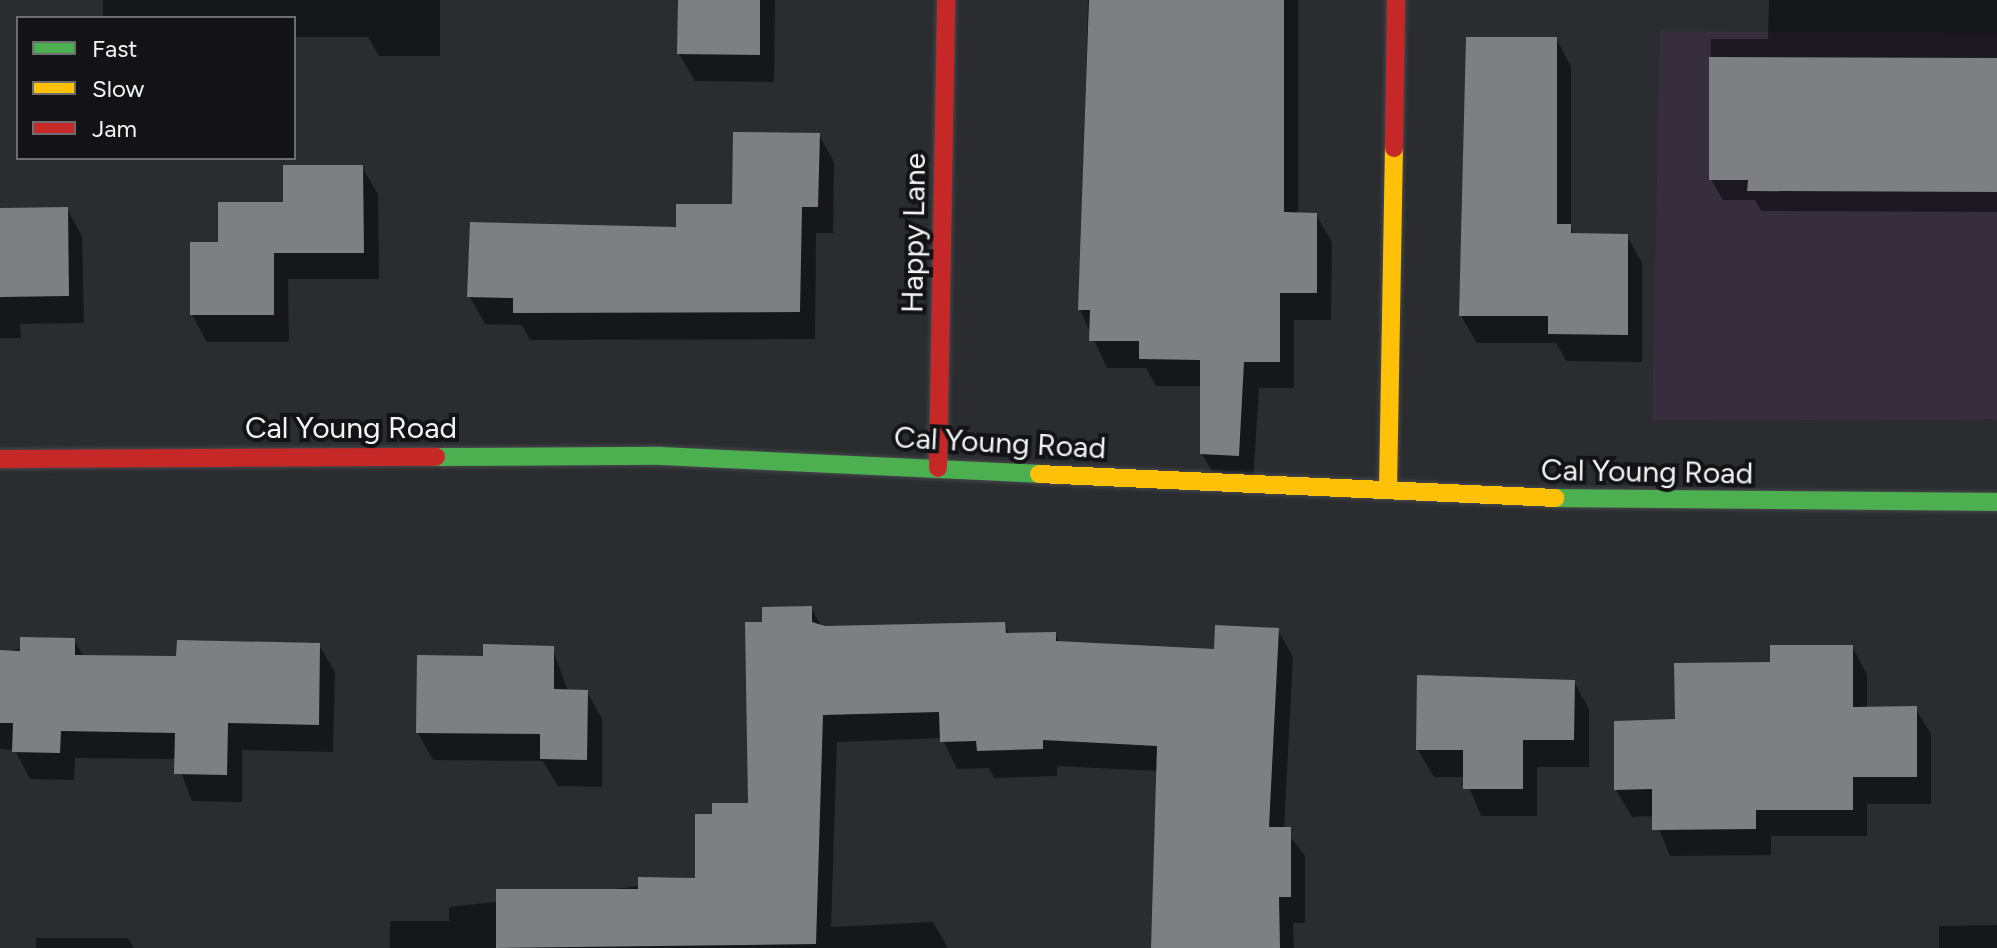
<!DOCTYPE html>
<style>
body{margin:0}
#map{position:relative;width:1997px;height:948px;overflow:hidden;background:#2a2c2f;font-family:Figtree,sans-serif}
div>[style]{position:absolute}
.commercial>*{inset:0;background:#362e3c}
.shadow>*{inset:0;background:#0007}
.building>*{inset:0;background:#7e7f82}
.roads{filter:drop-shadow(0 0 2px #48494c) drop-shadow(0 0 2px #48494c)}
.fast>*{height:18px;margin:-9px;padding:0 9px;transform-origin:9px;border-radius:9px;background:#4caf50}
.slow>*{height:18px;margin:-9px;padding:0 9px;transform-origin:9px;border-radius:9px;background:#ffc107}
.jam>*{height:18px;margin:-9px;padding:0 9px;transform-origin:9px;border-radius:9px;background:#c62828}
span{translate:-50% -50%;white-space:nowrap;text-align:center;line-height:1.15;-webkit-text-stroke:8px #131316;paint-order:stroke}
.street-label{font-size:30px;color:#f2f3f7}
.legend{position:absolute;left:16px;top:16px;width:280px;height:144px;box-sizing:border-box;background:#131316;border:2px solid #6c6d70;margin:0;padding:10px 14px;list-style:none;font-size:24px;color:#f2f3f7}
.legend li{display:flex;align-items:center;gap:16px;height:40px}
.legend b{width:40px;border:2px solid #6c6d70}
</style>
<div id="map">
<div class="commercial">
<i style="clip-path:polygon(1660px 31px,1997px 33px,1997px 419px,1652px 421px)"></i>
</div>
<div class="shadow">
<i style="clip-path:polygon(103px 0,440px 0,440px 56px,379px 56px,368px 37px,294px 37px,294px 18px,103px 18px)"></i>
<i style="clip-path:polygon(680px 0,775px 0,774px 82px,695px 81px,679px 54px)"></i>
<i style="clip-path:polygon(1088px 0,1298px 0,1298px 214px,1316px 215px,1332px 242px,1331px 320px,1294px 320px,1294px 388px,1259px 388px,1253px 482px,1218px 481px,1202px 454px,1202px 386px,1156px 386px,1146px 368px,1107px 368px,1080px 310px)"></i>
<i style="clip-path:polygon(1769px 0,1997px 0,1997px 212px,1761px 211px,1755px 200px,1723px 200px,1711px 179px,1711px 39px,1768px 39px)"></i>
<i style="clip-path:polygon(1556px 39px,1571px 66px,1571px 228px,1575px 235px,1627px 236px,1642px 263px,1642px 362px,1566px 361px,1556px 343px,1477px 343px,1461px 316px)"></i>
<i style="clip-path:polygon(819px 135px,834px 162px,833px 233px,816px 233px,815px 339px,530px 340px,522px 325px,485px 324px,470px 297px,734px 206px)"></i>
<i style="clip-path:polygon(362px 167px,378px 194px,379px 279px,288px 279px,289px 342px,207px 342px,192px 315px,220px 244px)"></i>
<i style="clip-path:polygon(67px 209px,82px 236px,84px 323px,20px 324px,21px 338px,0 338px,0 210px)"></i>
<i style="clip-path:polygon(811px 608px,822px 627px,1004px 624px,1010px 635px,1055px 634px,1060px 643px,1216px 651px,1278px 630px,1293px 657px,1284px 829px,1305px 856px,1305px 923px,1293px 923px,1294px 948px,1154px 948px,1158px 771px,1057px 766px,1057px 776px,994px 778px,989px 768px,957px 769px,942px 738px,837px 742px,831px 927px,933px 922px,948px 948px,390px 948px,390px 921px,449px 921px,449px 907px,697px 880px,714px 816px,750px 805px,764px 624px)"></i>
<i style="clip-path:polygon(74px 640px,84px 657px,178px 658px,319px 645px,335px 672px,333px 752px,242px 750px,242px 802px,192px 801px,176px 759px,75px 758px,74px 780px,30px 779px,15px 750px,0 749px,0 652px)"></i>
<i style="clip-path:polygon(1852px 647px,1867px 674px,1867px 708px,1915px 708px,1931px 734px,1931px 804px,1867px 804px,1867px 836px,1771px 836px,1771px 855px,1670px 856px,1654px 816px,1632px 817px,1616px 790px,1677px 721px,1772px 664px)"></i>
<i style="clip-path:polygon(552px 648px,568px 691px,587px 692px,602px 719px,602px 787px,558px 786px,543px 761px,433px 760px,418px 733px,485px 658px)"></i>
<i style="clip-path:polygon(1574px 682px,1589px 709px,1589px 767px,1537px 767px,1537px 816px,1481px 816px,1465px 777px,1434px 777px,1418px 750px)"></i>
<i style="clip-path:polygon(1997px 925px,1997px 948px,1939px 948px,1939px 926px)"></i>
<i style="clip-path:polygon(36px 938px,128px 938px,134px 948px,36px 948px)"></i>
</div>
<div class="building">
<i style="clip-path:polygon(678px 0,760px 0,760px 55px,677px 54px)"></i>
<i style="clip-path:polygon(1089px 0,1284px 0,1284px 212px,1317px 213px,1317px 293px,1280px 293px,1280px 362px,1244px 362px,1239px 456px,1200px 454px,1200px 360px,1139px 359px,1139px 341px,1089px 341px,1090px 310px,1078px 310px)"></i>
<i style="clip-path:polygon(1466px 37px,1557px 37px,1557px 224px,1571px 224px,1571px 233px,1628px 234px,1628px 335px,1548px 334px,1548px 316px,1459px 316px)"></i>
<i style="clip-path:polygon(1709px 57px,1997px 58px,1997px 192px,1747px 191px,1748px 180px,1709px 180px)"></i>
<i style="clip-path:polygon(733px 132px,820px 133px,818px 207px,802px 207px,800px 312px,513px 313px,513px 298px,467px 297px,470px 222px,676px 227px,676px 204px,732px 204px)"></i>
<i style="clip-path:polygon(283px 165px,363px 165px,364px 253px,274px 253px,274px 315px,190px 315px,190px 242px,218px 242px,218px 202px,283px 202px)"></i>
<i style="clip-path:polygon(68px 207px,69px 296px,0 297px,0 208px)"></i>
<i style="clip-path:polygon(812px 606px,812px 622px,825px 626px,1005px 622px,1006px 633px,1056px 632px,1056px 641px,1214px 649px,1215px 625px,1279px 628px,1269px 827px,1291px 827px,1291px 897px,1279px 897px,1280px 948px,1151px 948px,1157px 746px,1043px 740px,1043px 749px,977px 751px,976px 741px,940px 742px,939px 712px,823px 715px,816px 944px,496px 948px,496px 889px,638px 889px,638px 877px,695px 878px,695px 814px,712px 814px,712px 803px,748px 803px,745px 622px,762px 622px,762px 607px)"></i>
<i style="clip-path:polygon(20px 637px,75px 638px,75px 655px,176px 656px,177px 640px,320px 643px,319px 725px,228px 723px,227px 775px,174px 774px,175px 733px,61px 731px,60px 753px,12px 752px,13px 723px,0 723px,0 650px,20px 651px)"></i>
<i style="clip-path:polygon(483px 644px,554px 646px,554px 689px,588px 690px,587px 760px,540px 759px,540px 734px,416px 733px,417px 655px,483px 656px)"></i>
<i style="clip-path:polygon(1770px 645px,1853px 645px,1853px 707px,1917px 706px,1917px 777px,1853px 777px,1853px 810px,1756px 810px,1756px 829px,1652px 830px,1652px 789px,1614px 790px,1614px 721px,1675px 719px,1674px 663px,1770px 662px)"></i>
<i style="clip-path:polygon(1417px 675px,1575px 680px,1574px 740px,1523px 740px,1523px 789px,1463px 789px,1463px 750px,1416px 750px)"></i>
</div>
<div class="roads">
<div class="fast">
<i style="left:436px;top:457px;width:225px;rotate:-0.3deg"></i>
<i style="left:661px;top:456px;width:378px;rotate:2.7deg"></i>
<i style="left:1555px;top:498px;width:442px;rotate:0.5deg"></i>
</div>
<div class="slow">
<i style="left:1039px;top:474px;width:517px;rotate:2.66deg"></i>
<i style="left:1388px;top:489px;width:341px;rotate:-89deg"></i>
</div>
<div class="jam">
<i style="left:1394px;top:148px;width:148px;rotate:-89.2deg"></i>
<i style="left:0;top:459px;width:436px;rotate:-0.3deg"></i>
<i style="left:938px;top:468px;width:468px;rotate:-89deg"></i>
</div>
</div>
<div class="street-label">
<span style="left:914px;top:233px;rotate:-89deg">Happy Lane</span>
<span style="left:351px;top:428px">Cal Young Road</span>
<span style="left:1000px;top:443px;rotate:3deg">Cal Young Road</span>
<span style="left:1647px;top:472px;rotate:1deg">Cal Young Road</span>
</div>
<ul class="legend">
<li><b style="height:10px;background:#4caf50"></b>Fast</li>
<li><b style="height:10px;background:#ffc107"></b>Slow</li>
<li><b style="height:10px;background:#c62828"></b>Jam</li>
</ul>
</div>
